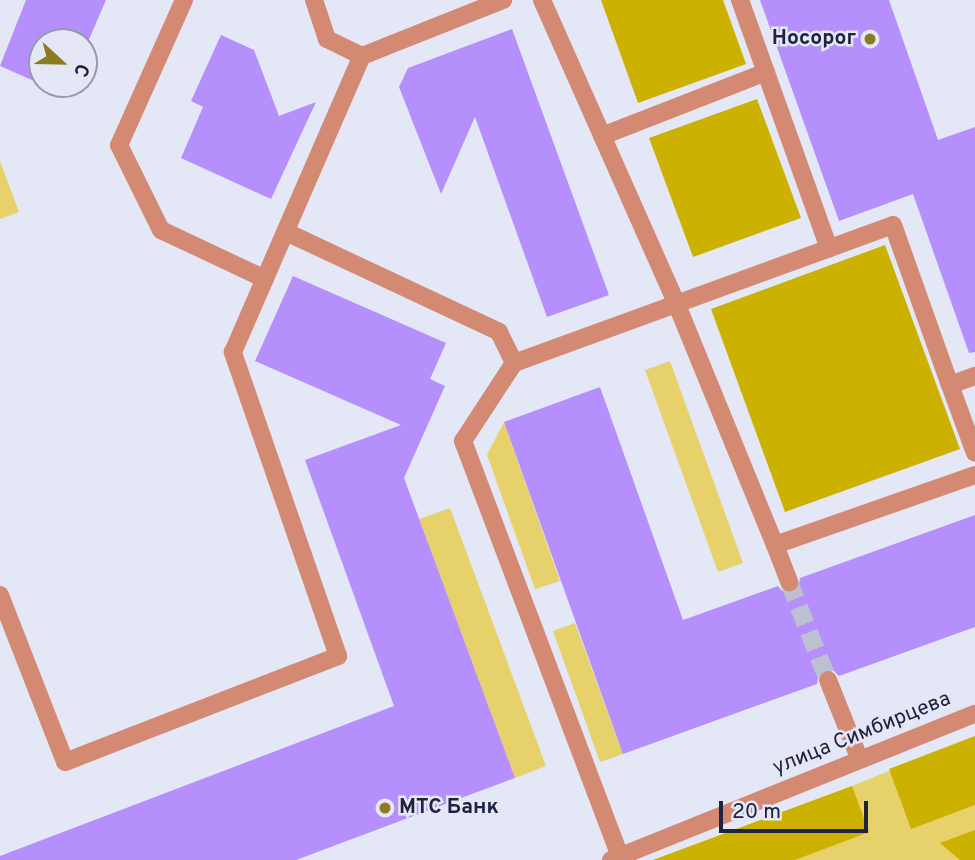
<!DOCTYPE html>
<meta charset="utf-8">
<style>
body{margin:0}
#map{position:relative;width:975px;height:860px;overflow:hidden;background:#e4e7f6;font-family:Overpass,sans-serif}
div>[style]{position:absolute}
.green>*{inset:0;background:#e6d16a}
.forest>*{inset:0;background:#ccb100}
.building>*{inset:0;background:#b590fd}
.minor-tunnel>*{height:18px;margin-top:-9px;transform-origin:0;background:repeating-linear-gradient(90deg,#bdc0d1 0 18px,transparent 0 27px)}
.minor>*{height:18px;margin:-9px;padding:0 9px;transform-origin:9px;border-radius:9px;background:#d48972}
.dots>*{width:19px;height:19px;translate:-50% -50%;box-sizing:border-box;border:4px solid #e4e7f6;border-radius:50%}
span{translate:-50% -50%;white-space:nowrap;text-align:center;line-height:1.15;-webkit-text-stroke:5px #e4e7f6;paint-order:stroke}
.poi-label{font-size:21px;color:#20233f;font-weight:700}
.right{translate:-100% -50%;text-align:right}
.left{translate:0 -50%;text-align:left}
.street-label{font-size:21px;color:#20233f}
.north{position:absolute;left:28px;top:28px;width:70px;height:70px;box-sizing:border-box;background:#e4e7f6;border:2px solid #9699ad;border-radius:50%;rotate:112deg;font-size:19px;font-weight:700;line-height:28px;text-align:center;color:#20233f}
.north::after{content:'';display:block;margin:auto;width:24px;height:32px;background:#8c7b21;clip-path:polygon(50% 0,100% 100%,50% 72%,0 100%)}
.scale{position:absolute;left:719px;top:801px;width:149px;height:32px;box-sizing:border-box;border:4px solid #20233f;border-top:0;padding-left:9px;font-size:21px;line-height:24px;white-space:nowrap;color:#20233f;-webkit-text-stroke:5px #e4e7f6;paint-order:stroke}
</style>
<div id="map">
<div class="green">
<i style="clip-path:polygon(0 161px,19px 212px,0 219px)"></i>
<i style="clip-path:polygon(670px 361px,743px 563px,718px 572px,645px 370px)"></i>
<i style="clip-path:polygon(504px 422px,560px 581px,535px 589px,487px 455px)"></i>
<i style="clip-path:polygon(450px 508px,546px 766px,515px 778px,419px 519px)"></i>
<i style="clip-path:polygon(575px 623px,623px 754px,600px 762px,553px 631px)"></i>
<i style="clip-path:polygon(975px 736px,975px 860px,653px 860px,852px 786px)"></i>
</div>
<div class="forest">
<i style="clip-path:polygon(601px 0,723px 0,746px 64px,638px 103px)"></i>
<i style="clip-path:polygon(757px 99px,801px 218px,693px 257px,649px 138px)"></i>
<i style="clip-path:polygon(885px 245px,960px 449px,785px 512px,711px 309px)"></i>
<i style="clip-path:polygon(975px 736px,975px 805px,911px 829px,889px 769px)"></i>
<i style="clip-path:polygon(852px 786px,869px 832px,795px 860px,653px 860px)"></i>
<i style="clip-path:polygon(975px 830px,975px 860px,960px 860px,940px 843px)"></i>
</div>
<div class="building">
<i style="clip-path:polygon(26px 0,106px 0,84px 51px,84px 42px,42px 42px,42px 84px,70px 84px,66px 95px,0 66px)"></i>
<i style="clip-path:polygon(760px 0,889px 0,938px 140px,975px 127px,975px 352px,969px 353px,913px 194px,839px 221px)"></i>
<i style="clip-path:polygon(512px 29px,609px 295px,547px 317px,475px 117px,441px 194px,399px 87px,408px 68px)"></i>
<i style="clip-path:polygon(221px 35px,254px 50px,279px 116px,316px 102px,271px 199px,181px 158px,203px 107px,191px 101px)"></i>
<i style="clip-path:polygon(293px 276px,446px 343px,430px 379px,445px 386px,404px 478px,515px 778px,296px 860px,0 860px,0 856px,394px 706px,305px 460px,401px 425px,255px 361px)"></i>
<i style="clip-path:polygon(600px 387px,683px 620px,778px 586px,782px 591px,792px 593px,798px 589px,800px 578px,975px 515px,975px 627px,839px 676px,834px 671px,824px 669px,819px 674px,817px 684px,623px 754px,504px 422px)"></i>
</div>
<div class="minor-tunnel">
<i style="left:789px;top:582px;width:105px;rotate:68.3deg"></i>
</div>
<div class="minor">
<i style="left:184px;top:0;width:159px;rotate:114.1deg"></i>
<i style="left:119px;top:145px;width:95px;rotate:63.7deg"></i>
<i style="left:161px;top:230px;width:115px;rotate:25.2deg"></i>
<i style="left:314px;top:0;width:41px;rotate:71.6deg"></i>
<i style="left:327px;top:39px;width:39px;rotate:26deg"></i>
<i style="left:542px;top:0;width:334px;rotate:66.1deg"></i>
<i style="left:677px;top:305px;width:259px;rotate:67.8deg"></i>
<i style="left:775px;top:545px;width:212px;rotate:-19.3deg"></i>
<i style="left:740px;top:0;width:264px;rotate:70.3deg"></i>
<i style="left:602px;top:136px;width:176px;rotate:-21.3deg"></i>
<i style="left:286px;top:232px;width:235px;rotate:25.1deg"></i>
<i style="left:499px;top:332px;width:34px;rotate:64deg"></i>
<i style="left:514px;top:363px;width:93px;rotate:123.2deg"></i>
<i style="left:463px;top:441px;width:445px;rotate:69.3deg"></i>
<i style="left:514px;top:363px;width:403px;rotate:-20deg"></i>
<i style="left:893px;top:225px;width:170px;rotate:70.4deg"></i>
<i style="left:950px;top:385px;width:27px;rotate:-20deg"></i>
<i style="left:950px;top:385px;width:72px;rotate:69.8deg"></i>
<i style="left:775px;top:545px;width:40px;rotate:69deg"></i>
<i style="left:0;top:595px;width:179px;rotate:68.7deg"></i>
<i style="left:65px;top:762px;width:293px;rotate:-21.2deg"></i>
<i style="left:338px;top:656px;width:322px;rotate:-109.1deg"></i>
<i style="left:233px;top:352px;width:323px;rotate:-66.5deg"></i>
<i style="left:362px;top:56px;width:152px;rotate:-21.7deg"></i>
<i style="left:828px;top:680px;width:84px;rotate:68.3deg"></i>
<i style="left:611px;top:860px;width:392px;rotate:-21.9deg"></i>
</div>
<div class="dots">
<i style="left:870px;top:39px;background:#8c7b21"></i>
<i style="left:385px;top:808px;background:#8c7b21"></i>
</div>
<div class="poi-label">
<span class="right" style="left:856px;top:39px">Носорог</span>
<span class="left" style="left:399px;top:808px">МТС Банк</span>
</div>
<div class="street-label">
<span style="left:862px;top:734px;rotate:-22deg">улица Симбирцева</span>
</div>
<div class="north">С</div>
<div class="scale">20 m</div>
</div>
